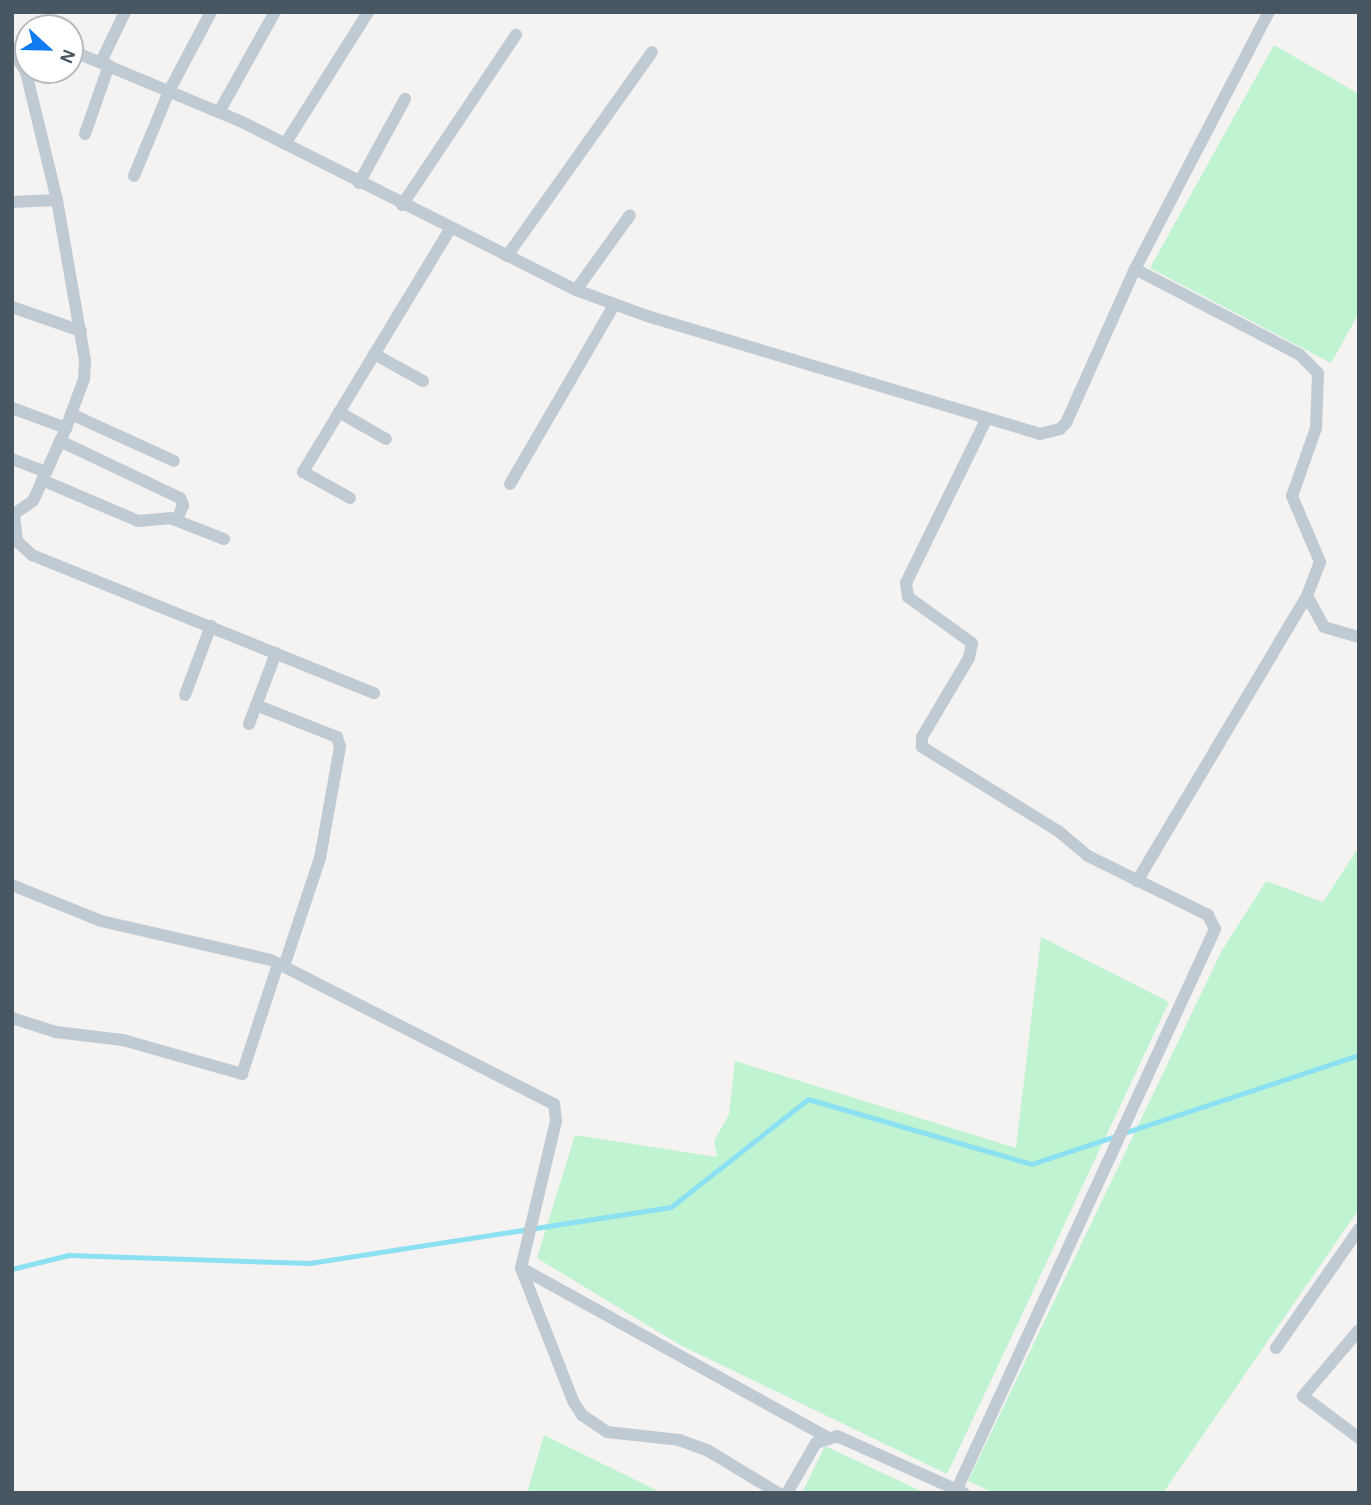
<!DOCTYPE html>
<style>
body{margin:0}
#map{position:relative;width:1371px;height:1505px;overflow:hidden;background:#f5f2f2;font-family:"Alegreya Sans",sans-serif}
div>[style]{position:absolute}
.green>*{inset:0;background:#c0f3d2}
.stream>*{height:4.5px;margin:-2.25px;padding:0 2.25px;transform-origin:2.25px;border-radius:2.25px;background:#8be0f2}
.minor>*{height:12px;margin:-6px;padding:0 6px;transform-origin:6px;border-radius:6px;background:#c0cad2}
span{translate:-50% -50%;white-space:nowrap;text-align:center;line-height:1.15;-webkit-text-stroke:5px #fff;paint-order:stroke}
.frame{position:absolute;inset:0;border:14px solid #485661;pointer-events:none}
.north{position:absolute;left:14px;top:14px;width:70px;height:70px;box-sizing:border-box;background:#fff;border:2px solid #b6bbc0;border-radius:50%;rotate:112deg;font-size:19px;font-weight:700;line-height:28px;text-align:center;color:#485661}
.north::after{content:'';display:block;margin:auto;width:24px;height:32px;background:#107af1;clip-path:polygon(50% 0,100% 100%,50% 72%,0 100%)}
</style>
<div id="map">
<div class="green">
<i style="clip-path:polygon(1274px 45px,1359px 94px,1359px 313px,1331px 363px,1150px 268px)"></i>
<i style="clip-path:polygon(1359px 847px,1359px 1209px,1163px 1493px,994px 1493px,968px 1481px,1221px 952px,1266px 881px,1323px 902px)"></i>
<i style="clip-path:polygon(1041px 937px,1169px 1002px,947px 1474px,680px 1345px,537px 1258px,575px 1135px,717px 1157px,714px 1141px,729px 1114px,735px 1061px,1016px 1148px)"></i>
<i style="clip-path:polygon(544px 1435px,662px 1493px,527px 1493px)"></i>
<i style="clip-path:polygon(825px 1446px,925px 1493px,802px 1493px)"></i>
</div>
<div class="stream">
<i style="left:1124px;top:1133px;width:248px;rotate:-18.4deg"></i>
<i style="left:12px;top:1269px;width:59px;rotate:-13.8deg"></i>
<i style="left:69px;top:1255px;width:241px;rotate:1.9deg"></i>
<i style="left:310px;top:1263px;width:365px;rotate:-8.8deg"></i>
<i style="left:671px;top:1207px;width:174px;rotate:-38.2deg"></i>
<i style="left:808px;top:1099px;width:233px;rotate:16.2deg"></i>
<i style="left:1032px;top:1164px;width:89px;rotate:-18.4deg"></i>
</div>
<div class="minor">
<i style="left:70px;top:50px;width:186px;rotate:22.7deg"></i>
<i style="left:242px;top:122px;width:374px;rotate:26.7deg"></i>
<i style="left:576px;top:290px;width:76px;rotate:20.1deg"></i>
<i style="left:647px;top:316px;width:410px;rotate:16.7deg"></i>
<i style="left:1040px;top:434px;width:21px;rotate:-14deg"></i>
<i style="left:1060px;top:429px;width:8px;rotate:-45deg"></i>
<i style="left:1066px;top:423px;width:169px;rotate:-65.9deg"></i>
<i style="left:1135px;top:269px;width:290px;rotate:-62.5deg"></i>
<i style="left:12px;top:51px;width:25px;rotate:56deg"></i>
<i style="left:26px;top:72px;width:132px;rotate:76.4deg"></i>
<i style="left:57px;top:200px;width:163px;rotate:80.1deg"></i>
<i style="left:85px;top:361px;width:18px;rotate:93deg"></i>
<i style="left:84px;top:379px;width:52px;rotate:110.2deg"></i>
<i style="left:66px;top:428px;width:80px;rotate:114.3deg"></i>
<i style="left:33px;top:501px;width:25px;rotate:146deg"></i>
<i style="left:12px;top:51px;width:18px;rotate:-27deg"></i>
<i style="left:101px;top:62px;width:55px;rotate:-64.4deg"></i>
<i style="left:219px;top:112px;width:115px;rotate:-60.8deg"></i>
<i style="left:85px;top:134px;width:73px;rotate:-70.8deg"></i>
<i style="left:285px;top:144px;width:156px;rotate:-57.8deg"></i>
<i style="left:134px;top:176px;width:92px;rotate:-67.6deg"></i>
<i style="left:169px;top:91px;width:89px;rotate:-62deg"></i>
<i style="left:359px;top:183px;width:96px;rotate:-61.3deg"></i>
<i style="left:12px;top:202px;width:45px;rotate:-2.5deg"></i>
<i style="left:402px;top:205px;width:205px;rotate:-56.2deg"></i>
<i style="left:507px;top:256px;width:250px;rotate:-54.6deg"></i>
<i style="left:1135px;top:269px;width:186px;rotate:27.5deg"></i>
<i style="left:1300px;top:355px;width:25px;rotate:45deg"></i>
<i style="left:1318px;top:373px;width:55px;rotate:92.1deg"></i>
<i style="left:1316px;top:428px;width:72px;rotate:109.4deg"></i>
<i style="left:1292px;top:496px;width:72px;rotate:67deg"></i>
<i style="left:1320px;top:562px;width:36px;rotate:111deg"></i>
<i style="left:1307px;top:596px;width:332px;rotate:120.8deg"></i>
<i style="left:576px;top:290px;width:92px;rotate:-54.2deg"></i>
<i style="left:12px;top:307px;width:73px;rotate:19.2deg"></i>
<i style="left:374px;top:354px;width:56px;rotate:28.9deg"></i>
<i style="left:12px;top:408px;width:58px;rotate:20.3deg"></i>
<i style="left:339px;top:412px;width:54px;rotate:29.9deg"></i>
<i style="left:71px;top:414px;width:113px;rotate:24.5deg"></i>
<i style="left:60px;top:441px;width:133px;rotate:25.4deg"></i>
<i style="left:180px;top:498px;width:8px;rotate:67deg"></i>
<i style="left:183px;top:505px;width:16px;rotate:112deg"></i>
<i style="left:12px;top:459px;width:36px;rotate:21deg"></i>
<i style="left:42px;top:480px;width:104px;rotate:23.1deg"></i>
<i style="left:138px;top:521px;width:32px;rotate:-5deg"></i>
<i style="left:170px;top:518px;width:58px;rotate:21.3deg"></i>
<i style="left:510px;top:484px;width:207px;rotate:-59.8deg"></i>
<i style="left:350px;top:498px;width:54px;rotate:-151deg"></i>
<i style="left:303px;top:472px;width:284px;rotate:-58.8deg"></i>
<i style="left:14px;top:515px;width:26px;rotate:83deg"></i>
<i style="left:17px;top:541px;width:21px;rotate:43deg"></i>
<i style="left:32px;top:555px;width:369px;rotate:22deg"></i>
<i style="left:1307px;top:596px;width:35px;rotate:61deg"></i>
<i style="left:1324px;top:627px;width:36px;rotate:16deg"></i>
<i style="left:185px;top:695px;width:74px;rotate:-69.4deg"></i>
<i style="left:256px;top:705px;width:87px;rotate:21.6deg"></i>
<i style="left:337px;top:737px;width:10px;rotate:73deg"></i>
<i style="left:340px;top:747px;width:113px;rotate:100.2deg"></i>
<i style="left:320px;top:858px;width:114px;rotate:108.4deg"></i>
<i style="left:249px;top:724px;width:76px;rotate:-69.2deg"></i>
<i style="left:12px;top:885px;width:96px;rotate:22deg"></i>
<i style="left:101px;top:921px;width:174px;rotate:12.9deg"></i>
<i style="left:271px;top:960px;width:318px;rotate:27deg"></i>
<i style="left:554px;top:1104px;width:17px;rotate:83deg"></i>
<i style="left:556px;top:1121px;width:151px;rotate:103.4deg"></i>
<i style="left:521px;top:1268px;width:143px;rotate:68.6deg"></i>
<i style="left:573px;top:1401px;width:17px;rotate:57deg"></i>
<i style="left:582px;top:1415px;width:30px;rotate:34deg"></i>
<i style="left:607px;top:1432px;width:72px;rotate:6.3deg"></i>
<i style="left:679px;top:1440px;width:30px;rotate:20deg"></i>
<i style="left:707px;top:1450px;width:83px;rotate:31.2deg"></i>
<i style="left:12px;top:1018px;width:46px;rotate:17.7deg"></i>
<i style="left:56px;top:1032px;width:67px;rotate:6.8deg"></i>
<i style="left:123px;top:1040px;width:124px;rotate:15.9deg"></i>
<i style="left:242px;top:1074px;width:116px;rotate:-71.9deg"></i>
<i style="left:521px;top:1268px;width:350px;rotate:28.9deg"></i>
<i style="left:1359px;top:1330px;width:87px;rotate:130.3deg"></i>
<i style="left:1303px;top:1396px;width:70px;rotate:36.9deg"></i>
<i style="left:1276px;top:1348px;width:145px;rotate:-55.1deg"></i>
<i style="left:957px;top:1489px;width:617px;rotate:-65.26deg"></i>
<i style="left:1215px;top:929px;width:16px;rotate:-117deg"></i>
<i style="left:1208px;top:915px;width:134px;rotate:-153.8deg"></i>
<i style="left:1088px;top:856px;width:39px;rotate:-140deg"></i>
<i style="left:1058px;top:831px;width:160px;rotate:-148.3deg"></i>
<i style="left:922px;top:747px;width:10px;rotate:-90deg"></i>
<i style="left:922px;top:737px;width:92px;rotate:-59.3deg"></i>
<i style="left:969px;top:658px;width:15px;rotate:-79deg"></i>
<i style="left:972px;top:643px;width:79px;rotate:-144.3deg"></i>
<i style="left:908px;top:597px;width:14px;rotate:-98deg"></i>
<i style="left:906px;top:583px;width:182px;rotate:-63.9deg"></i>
<i style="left:787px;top:1493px;width:58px;rotate:-59.9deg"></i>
<i style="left:816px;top:1443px;width:22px;rotate:-18deg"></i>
<i style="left:837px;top:1436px;width:139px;rotate:24.2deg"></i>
</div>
<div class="frame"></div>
<div class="north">N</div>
</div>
